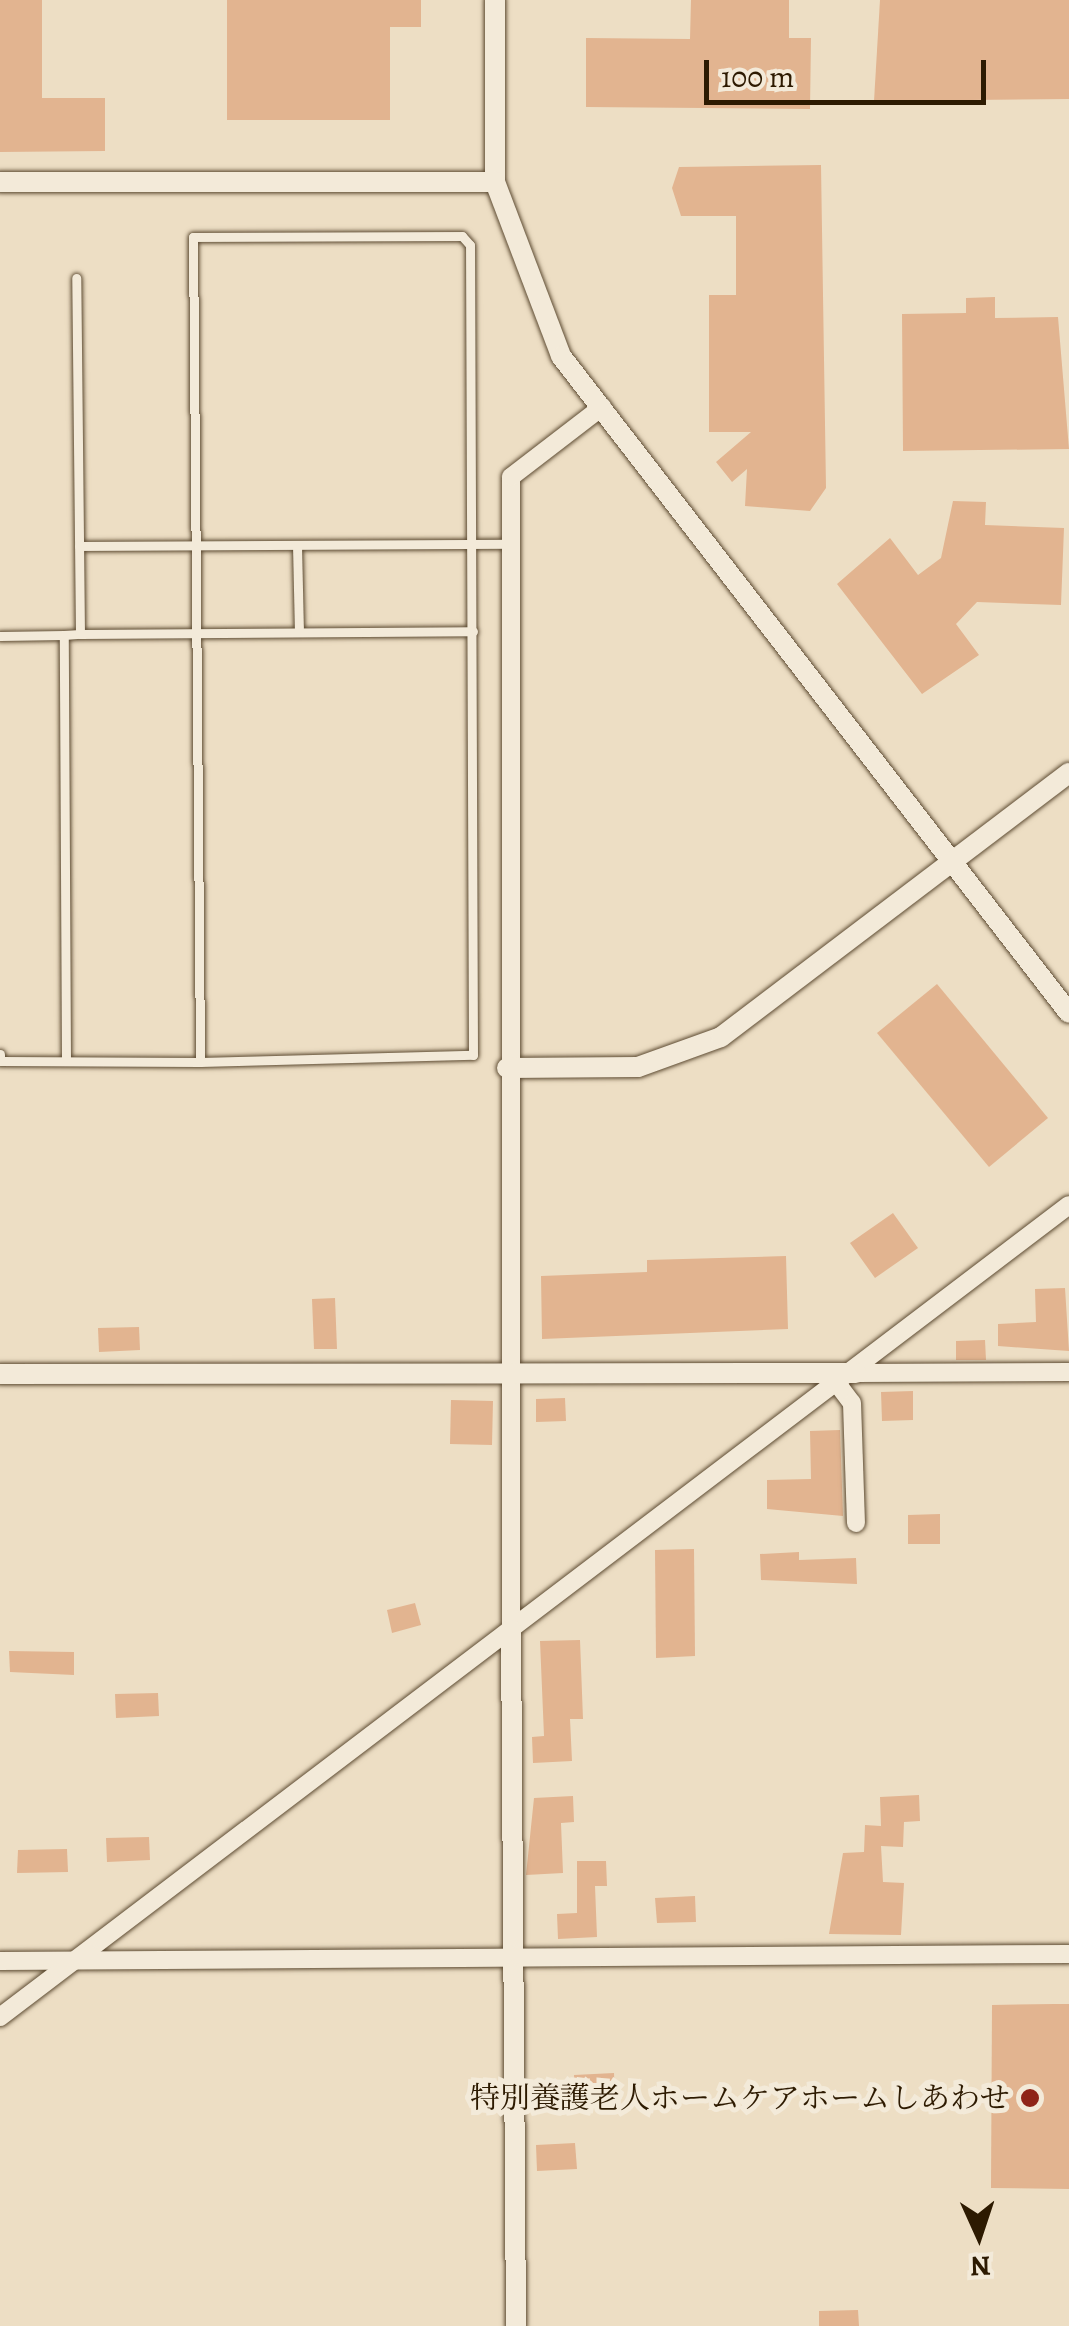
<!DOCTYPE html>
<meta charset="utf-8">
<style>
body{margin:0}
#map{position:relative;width:1069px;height:2326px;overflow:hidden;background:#eddec4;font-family:Alegreya,"Noto Serif JP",serif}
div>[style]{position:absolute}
.building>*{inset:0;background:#e2b490}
.roads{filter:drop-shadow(0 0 2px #5d4b32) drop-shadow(0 0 2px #5d4b32)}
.service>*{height:9px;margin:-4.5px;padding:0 4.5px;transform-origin:4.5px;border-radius:4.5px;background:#f3ead9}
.minor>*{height:18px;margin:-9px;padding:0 9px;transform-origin:9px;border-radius:9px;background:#f3ead9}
.tertiary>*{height:20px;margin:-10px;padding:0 10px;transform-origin:10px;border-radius:10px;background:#f3ead9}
.dots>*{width:28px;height:28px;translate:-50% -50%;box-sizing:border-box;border:5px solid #f3ead9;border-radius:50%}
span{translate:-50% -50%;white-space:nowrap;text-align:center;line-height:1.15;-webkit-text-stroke:10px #f3ead9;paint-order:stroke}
.poi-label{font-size:30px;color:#2d1a01}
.right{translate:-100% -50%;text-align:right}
.north{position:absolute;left:929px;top:2186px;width:100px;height:100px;-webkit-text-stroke:8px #f3ead9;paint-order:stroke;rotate:177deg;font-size:28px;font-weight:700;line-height:40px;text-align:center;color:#2d1a01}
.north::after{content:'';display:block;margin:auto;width:35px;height:45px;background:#2d1a01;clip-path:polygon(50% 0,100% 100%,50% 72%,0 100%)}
.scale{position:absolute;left:704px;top:60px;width:282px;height:45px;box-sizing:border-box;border:5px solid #2d1a01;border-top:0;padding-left:12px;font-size:30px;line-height:35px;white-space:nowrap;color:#2d1a01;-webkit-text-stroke:8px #f3ead9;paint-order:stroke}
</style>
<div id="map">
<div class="building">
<i style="clip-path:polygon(0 0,42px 0,42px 98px,105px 98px,105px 151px,0 152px)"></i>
<i style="clip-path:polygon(227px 0,421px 0,421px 27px,390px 27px,390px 120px,227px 120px)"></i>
<i style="clip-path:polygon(691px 0,789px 0,789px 38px,811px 38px,810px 109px,586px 107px,586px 38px,690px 39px)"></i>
<i style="clip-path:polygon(880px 0,1069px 0,1069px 99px,874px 101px)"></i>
<i style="clip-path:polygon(821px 165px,826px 488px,810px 511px,745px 506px,747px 469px,732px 482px,716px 462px,751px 432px,709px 432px,709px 295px,736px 295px,736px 216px,681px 216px,672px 188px,679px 167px)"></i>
<i style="clip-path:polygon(995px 297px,995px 318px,1058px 317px,1069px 449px,903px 451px,902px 314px,966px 313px,966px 298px)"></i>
<i style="clip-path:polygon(953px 501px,986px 502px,985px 525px,1064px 528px,1061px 605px,977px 602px,956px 624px,979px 655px,922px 694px,837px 584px,890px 538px,918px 575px,941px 558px)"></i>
<i style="clip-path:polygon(937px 984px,1048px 1118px,989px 1167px,877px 1033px)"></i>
<i style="clip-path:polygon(893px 1213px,918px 1248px,875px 1278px,850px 1243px)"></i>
<i style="clip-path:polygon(786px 1256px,788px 1329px,542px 1339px,541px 1276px,647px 1272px,647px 1260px)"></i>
<i style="clip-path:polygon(1065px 1288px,1069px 1351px,998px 1346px,998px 1324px,1036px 1322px,1035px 1289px)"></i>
<i style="clip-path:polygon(335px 1298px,337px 1349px,314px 1349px,312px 1299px)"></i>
<i style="clip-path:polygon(139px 1327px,140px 1350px,99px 1352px,98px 1328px)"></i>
<i style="clip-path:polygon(985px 1340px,986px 1360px,956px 1360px,956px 1341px)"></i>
<i style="clip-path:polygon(913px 1391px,913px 1420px,882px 1421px,881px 1392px)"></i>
<i style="clip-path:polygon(565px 1398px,566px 1421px,536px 1422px,536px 1399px)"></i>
<i style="clip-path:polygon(451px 1400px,493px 1401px,492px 1445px,450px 1444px)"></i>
<i style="clip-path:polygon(840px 1430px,843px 1516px,767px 1509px,767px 1480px,811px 1479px,810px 1431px)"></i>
<i style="clip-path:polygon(940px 1514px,940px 1544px,908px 1544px,908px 1515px)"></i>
<i style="clip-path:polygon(694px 1549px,695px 1656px,656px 1658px,655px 1550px)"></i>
<i style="clip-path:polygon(799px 1552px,799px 1560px,856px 1558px,857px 1584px,761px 1580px,760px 1554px)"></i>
<i style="clip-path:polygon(415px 1603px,421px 1625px,392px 1633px,387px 1610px)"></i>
<i style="clip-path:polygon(580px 1640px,583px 1719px,570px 1719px,572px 1761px,533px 1763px,532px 1737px,544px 1736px,540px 1641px)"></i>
<i style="clip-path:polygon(9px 1651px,74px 1652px,74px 1675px,10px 1672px)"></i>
<i style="clip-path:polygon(158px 1693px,159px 1716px,116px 1718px,115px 1694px)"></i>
<i style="clip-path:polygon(919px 1795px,920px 1821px,904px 1822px,903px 1847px,881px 1846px,883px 1882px,904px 1883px,901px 1935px,829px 1934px,843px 1853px,864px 1852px,865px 1825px,881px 1826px,880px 1797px)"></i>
<i style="clip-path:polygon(573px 1796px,574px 1822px,561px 1823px,563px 1873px,526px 1875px,534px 1798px)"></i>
<i style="clip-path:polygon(149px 1837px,150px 1860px,107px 1862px,106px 1838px)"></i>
<i style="clip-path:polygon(67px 1849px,68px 1872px,17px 1873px,18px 1850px)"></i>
<i style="clip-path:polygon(577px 1861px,606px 1861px,607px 1886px,595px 1886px,597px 1937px,558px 1939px,557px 1914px,577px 1913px)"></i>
<i style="clip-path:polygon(695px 1896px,696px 1922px,657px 1923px,655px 1898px)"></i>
<i style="clip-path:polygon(1055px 2004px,1069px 2004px,1069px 2189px,991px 2188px,992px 2005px)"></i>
<i style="clip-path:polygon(614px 2073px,615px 2099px,576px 2101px,574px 2075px)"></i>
<i style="clip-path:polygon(575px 2143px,577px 2169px,537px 2171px,536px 2145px)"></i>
<i style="clip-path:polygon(858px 2310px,859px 2326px,819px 2326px,819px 2311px)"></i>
</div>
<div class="roads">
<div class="service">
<i style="left:297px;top:545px;width:87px;rotate:88.7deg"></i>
<i style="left:79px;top:546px;width:431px;rotate:-0.3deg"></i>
<i style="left:80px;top:634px;width:393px;rotate:-0.4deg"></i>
<i style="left:0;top:636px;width:64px;rotate:-0.9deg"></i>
<i style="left:0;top:1054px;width:7px;rotate:90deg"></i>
<i style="left:0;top:1061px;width:200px;rotate:0.3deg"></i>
<i style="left:200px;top:1062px;width:273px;rotate:-1.5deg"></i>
<i style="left:473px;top:1055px;width:810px;rotate:-90.21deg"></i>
<i style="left:470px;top:245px;width:12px;rotate:-132deg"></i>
<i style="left:462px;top:236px;width:269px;rotate:179.8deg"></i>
<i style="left:193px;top:237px;width:825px;rotate:89.51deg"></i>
<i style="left:66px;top:1061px;width:426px;rotate:-90.3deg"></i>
<i style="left:64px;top:635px;width:16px;rotate:-4deg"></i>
<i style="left:80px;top:634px;width:356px;rotate:-90.6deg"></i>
</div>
<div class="minor">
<i style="left:856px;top:1373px;width:213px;rotate:-0.3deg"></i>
<i style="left:839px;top:1386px;width:21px;rotate:53deg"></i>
<i style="left:852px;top:1403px;width:120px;rotate:88.1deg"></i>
<i style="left:511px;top:1630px;width:1153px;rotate:-90deg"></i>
<i style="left:511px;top:477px;width:115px;rotate:-37.6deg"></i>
<i style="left:0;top:1961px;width:1069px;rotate:-0.38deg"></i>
<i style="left:0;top:2017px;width:1342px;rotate:-37.22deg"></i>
</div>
<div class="tertiary">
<i style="left:495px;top:0;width:182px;rotate:90deg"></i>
<i style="left:495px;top:182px;width:186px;rotate:69.2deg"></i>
<i style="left:561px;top:356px;width:830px;rotate:52.29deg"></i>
<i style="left:0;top:182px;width:495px"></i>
<i style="left:507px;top:1068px;width:131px;rotate:-0.4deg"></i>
<i style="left:638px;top:1067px;width:88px;rotate:-19.9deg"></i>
<i style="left:721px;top:1037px;width:437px;rotate:-37.2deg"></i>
<i style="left:0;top:1374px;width:856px;rotate:-0.07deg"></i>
<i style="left:511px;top:1630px;width:696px;rotate:89.59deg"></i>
</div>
</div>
<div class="dots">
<i style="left:1030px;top:2098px;background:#8f2418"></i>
</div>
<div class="poi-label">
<span class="right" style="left:1010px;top:2098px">特別養護老人ホームケアホームしあわせ</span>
</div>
<div class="north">N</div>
<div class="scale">100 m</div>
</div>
